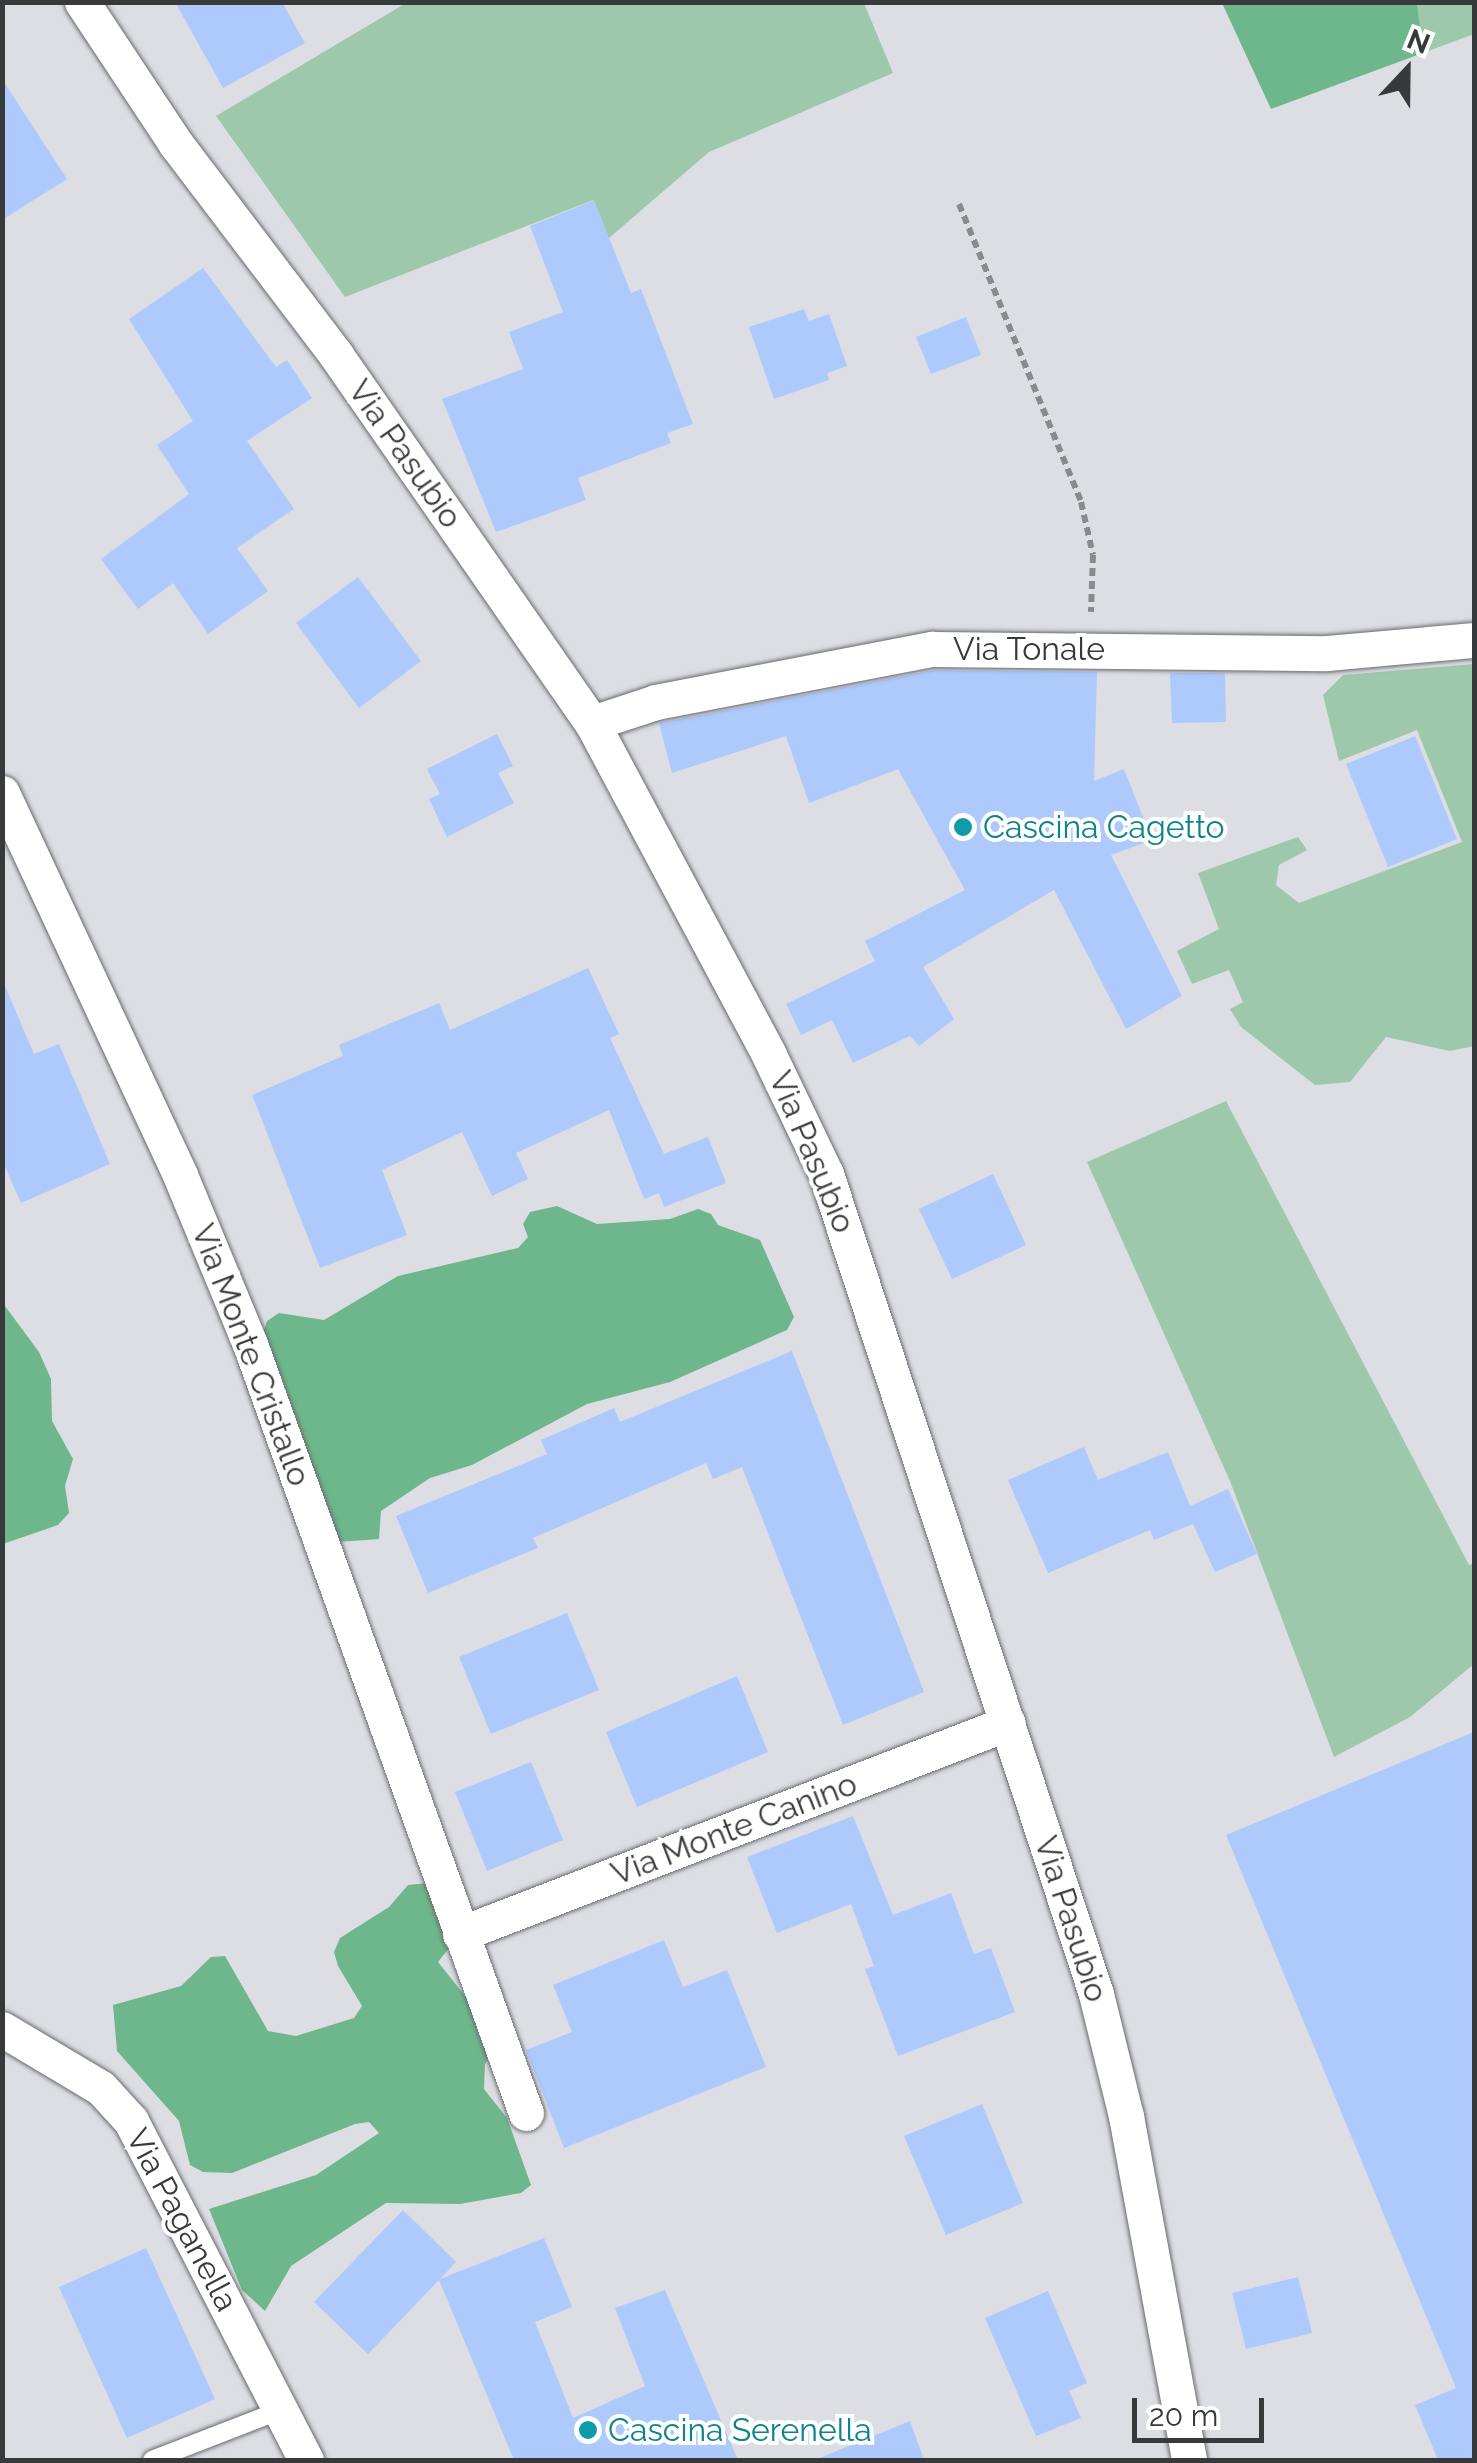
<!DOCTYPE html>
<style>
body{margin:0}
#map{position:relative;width:1477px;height:2463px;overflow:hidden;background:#dcdee3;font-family:Raleway,sans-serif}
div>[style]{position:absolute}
.green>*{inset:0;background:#9dc8ac}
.forest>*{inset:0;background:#6eb78c}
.building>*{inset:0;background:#aec9fc}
.path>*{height:6px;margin-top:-3px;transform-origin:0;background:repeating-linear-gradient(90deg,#888a8d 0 8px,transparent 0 13px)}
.roads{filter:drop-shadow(0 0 2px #686a6e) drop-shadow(0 0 2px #686a6e)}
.lane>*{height:18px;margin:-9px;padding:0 9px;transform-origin:9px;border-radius:9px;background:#fff}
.street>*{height:35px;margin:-17.5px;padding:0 17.5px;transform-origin:17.5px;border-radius:17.5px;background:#fff}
.dots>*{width:28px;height:28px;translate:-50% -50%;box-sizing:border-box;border:5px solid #fff;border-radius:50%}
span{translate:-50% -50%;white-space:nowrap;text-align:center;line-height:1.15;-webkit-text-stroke:8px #fff;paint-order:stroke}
.street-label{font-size:32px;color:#38393a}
.culture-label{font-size:32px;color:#0d838f}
.left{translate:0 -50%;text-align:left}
.frame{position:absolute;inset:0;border:5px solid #38393a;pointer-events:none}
.north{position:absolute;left:1357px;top:20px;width:100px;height:100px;-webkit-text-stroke:8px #fff;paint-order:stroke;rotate:22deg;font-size:28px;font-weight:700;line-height:40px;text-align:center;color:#38393a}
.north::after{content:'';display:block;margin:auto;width:35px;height:45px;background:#38393a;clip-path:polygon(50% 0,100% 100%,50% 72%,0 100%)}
.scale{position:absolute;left:1132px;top:2398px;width:132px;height:45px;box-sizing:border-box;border:5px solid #38393a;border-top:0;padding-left:12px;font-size:30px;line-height:35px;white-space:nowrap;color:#38393a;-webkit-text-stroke:8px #fff;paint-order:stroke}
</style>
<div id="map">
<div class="green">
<i style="clip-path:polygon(406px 3px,864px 3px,893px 73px,709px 152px,609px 238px,593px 200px,345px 297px,216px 116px)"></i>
<i style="clip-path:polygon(1417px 3px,1474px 3px,1474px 34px,1423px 53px)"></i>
<i style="clip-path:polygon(1474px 664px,1474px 1046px,1450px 1051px,1386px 1037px,1350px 1082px,1315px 1085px,1241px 1027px,1230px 1009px,1243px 1002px,1229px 970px,1192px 984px,1177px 951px,1219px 929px,1198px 873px,1298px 837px,1307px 850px,1279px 865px,1276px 885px,1299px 903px,1462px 842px,1417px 730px,1339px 761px,1323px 695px,1343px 675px)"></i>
<i style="clip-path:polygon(1226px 1101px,1469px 1565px,1474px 1563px,1474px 1664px,1410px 1717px,1334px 1757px,1230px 1481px,1087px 1162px)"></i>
</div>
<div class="forest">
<i style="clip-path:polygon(1222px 3px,1417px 3px,1423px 53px,1271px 109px)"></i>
<i style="clip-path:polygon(557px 1206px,597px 1224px,670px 1219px,698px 1209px,711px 1214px,718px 1225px,760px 1240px,794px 1317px,787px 1330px,670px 1382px,587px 1404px,472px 1465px,430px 1478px,381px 1511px,379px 1539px,338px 1542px,258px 1347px,267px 1321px,279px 1313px,324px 1320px,398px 1276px,518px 1248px,528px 1237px,523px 1224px,530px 1212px)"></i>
<i style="clip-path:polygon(2px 1302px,39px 1352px,51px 1379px,52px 1421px,73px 1459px,65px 1486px,69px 1513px,58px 1525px,3px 1544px)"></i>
<i style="clip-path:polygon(438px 1882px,460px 1934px,438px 1962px,501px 2041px,485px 2064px,484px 2089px,507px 2118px,531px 2185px,521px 2193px,460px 2204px,386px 2203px,291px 2266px,265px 2311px,242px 2290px,209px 2209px,316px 2175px,379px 2133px,369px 2122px,355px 2124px,232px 2173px,203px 2172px,190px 2165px,179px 2121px,117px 2051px,113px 2005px,181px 1986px,211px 1957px,225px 1956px,268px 2031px,296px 2036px,354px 2018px,362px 2006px,338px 1966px,334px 1952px,340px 1938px,389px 1907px,408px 1885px)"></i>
</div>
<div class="building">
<i style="clip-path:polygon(175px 2px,282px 2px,305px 43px,223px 88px)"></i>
<i style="clip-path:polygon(2px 79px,67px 179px,2px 220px)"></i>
<i style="clip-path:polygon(594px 200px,631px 293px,641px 289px,693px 424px,667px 433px,671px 443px,578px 478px,586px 500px,496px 532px,442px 399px,523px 369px,509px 332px,563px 312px,530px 226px)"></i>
<i style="clip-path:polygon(203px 268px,276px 367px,287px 360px,312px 398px,247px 441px,294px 509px,237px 548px,268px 591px,208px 634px,173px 583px,138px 609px,101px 559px,189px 494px,157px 445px,193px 421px,129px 319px)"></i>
<i style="clip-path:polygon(804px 309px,809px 321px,829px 314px,847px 366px,827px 373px,829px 380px,774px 399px,749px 327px)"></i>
<i style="clip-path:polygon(966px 317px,981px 355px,931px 374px,916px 337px)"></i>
<i style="clip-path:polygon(358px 577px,421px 661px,359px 708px,296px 623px)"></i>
<i style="clip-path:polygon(934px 670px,1097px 672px,1094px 781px,1124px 769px,1152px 840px,1111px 855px,1182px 996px,1126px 1029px,1054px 890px,923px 967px,954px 1019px,919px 1046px,910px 1036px,853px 1063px,832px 1020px,801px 1035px,786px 1004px,875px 961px,865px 941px,965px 890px,898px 769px,809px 803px,786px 736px,672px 773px,659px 723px)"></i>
<i style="clip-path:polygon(1170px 673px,1225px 673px,1226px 722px,1172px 723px)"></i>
<i style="clip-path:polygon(497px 734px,513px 766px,498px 773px,514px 803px,447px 837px,429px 799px,440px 794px,427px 769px)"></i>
<i style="clip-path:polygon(1415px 736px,1457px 839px,1388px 867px,1346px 764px)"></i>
<i style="clip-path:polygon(588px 968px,619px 1034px,610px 1038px,664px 1154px,708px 1137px,726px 1183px,664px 1207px,659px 1193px,644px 1199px,609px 1110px,516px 1153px,528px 1179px,492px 1196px,462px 1132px,382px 1170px,407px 1235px,320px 1268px,252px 1095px,343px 1056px,339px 1045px,439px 1003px,450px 1030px)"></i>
<i style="clip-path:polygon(2px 979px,34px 1054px,59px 1044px,110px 1164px,21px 1203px,2px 1160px)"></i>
<i style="clip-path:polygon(993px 1174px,1026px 1245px,952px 1279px,919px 1209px)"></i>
<i style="clip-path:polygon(792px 1351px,924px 1692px,843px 1725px,742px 1467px,713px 1479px,706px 1463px,533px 1538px,538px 1548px,428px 1593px,396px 1516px,547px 1454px,541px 1440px,614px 1408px,620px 1422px)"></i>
<i style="clip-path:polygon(1084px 1447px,1098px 1480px,1168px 1452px,1190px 1506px,1228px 1489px,1257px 1554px,1215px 1572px,1193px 1524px,1154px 1540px,1150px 1530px,1048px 1573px,1008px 1480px)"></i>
<i style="clip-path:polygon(567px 1613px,599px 1690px,491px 1734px,459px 1657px)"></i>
<i style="clip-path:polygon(737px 1676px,768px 1752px,637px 1807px,606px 1732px)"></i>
<i style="clip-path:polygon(1474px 1732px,1474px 2460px,1438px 2460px,1415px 2405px,1456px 2388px,1226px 1835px)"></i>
<i style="clip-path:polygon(531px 1762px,563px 1840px,487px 1871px,455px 1792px)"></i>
<i style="clip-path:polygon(853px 1816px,893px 1915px,951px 1893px,974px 1954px,991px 1948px,1015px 2012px,898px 2056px,865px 1969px,874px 1966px,851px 1904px,777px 1933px,747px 1857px)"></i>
<i style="clip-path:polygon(664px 1940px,683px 1987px,727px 1970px,766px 2067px,564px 2148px,526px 2050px,572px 2032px,553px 1985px)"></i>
<i style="clip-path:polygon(982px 2104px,1023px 2203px,946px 2235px,904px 2136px)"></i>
<i style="clip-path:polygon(403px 2210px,456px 2262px,440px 2279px,544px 2238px,572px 2307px,535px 2322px,573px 2418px,645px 2386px,615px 2308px,665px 2290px,738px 2460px,514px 2460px,439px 2280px,368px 2354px,314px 2302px)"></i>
<i style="clip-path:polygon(146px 2248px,215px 2399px,127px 2438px,59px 2287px)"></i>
<i style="clip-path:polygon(1298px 2277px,1312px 2333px,1246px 2349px,1232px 2293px)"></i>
<i style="clip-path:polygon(1048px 2291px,1087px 2383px,1069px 2391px,1081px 2418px,1036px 2436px,985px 2318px)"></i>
<i style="clip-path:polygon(910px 2421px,924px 2460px,817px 2460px,817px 2459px)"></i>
</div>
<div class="path">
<i style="left:959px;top:204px;width:322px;rotate:67.7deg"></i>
<i style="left:1081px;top:502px;width:54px;rotate:77.2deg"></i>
<i style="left:1093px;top:555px;width:57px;rotate:92deg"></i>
</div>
<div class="roads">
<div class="lane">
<i style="left:152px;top:2460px;width:138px;rotate:-21.2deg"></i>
</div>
<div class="street">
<i style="left:82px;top:2px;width:170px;rotate:56.5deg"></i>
<i style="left:176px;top:144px;width:265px;rotate:52.8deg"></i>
<i style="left:336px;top:355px;width:448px;rotate:55.2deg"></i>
<i style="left:592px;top:723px;width:376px;rotate:61.9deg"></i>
<i style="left:769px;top:1055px;width:132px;rotate:64.4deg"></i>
<i style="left:826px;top:1174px;width:863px;rotate:71.77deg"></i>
<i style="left:1096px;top:1994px;width:126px;rotate:76.2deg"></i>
<i style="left:1126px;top:2116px;width:350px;rotate:79.6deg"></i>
<i style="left:592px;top:723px;width:67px;rotate:-18.2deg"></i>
<i style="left:656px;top:702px;width:281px;rotate:-10.9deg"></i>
<i style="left:932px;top:649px;width:395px;rotate:0.6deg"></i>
<i style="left:1327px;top:653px;width:148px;rotate:-5.1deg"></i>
<i style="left:2px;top:793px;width:421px;rotate:65deg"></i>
<i style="left:180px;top:1175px;width:183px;rotate:67.5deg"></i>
<i style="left:250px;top:1344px;width:817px;rotate:70.26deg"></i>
<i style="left:460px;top:1934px;width:587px;rotate:-21.06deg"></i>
<i style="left:2px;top:2029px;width:115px;rotate:30.8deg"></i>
<i style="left:101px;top:2088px;width:45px;rotate:47.7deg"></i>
<i style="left:131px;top:2121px;width:382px;rotate:62.7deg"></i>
</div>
</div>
<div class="dots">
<i style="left:963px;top:827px;background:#0f9aa8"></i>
<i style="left:588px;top:2430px;background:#0f9aa8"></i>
</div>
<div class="street-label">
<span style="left:405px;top:454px;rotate:55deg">Via Pasubio</span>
<span style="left:1029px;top:649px">Via Tonale</span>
<span style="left:812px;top:1152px;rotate:67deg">Via Pasubio</span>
<span style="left:251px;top:1355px;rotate:69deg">Via Monte Cristallo</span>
<span style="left:734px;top:1829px;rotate:-21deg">Via Monte Canino</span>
<span style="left:1071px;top:1919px;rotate:72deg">Via Pasubio</span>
<span style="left:182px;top:2220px;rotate:62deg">Via Paganella</span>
</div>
<div class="culture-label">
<span class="left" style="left:983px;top:827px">Cascina Cagetto</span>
<span class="left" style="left:608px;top:2430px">Cascina Serenella</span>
</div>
<div class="frame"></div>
<div class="north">N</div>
<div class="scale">20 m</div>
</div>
